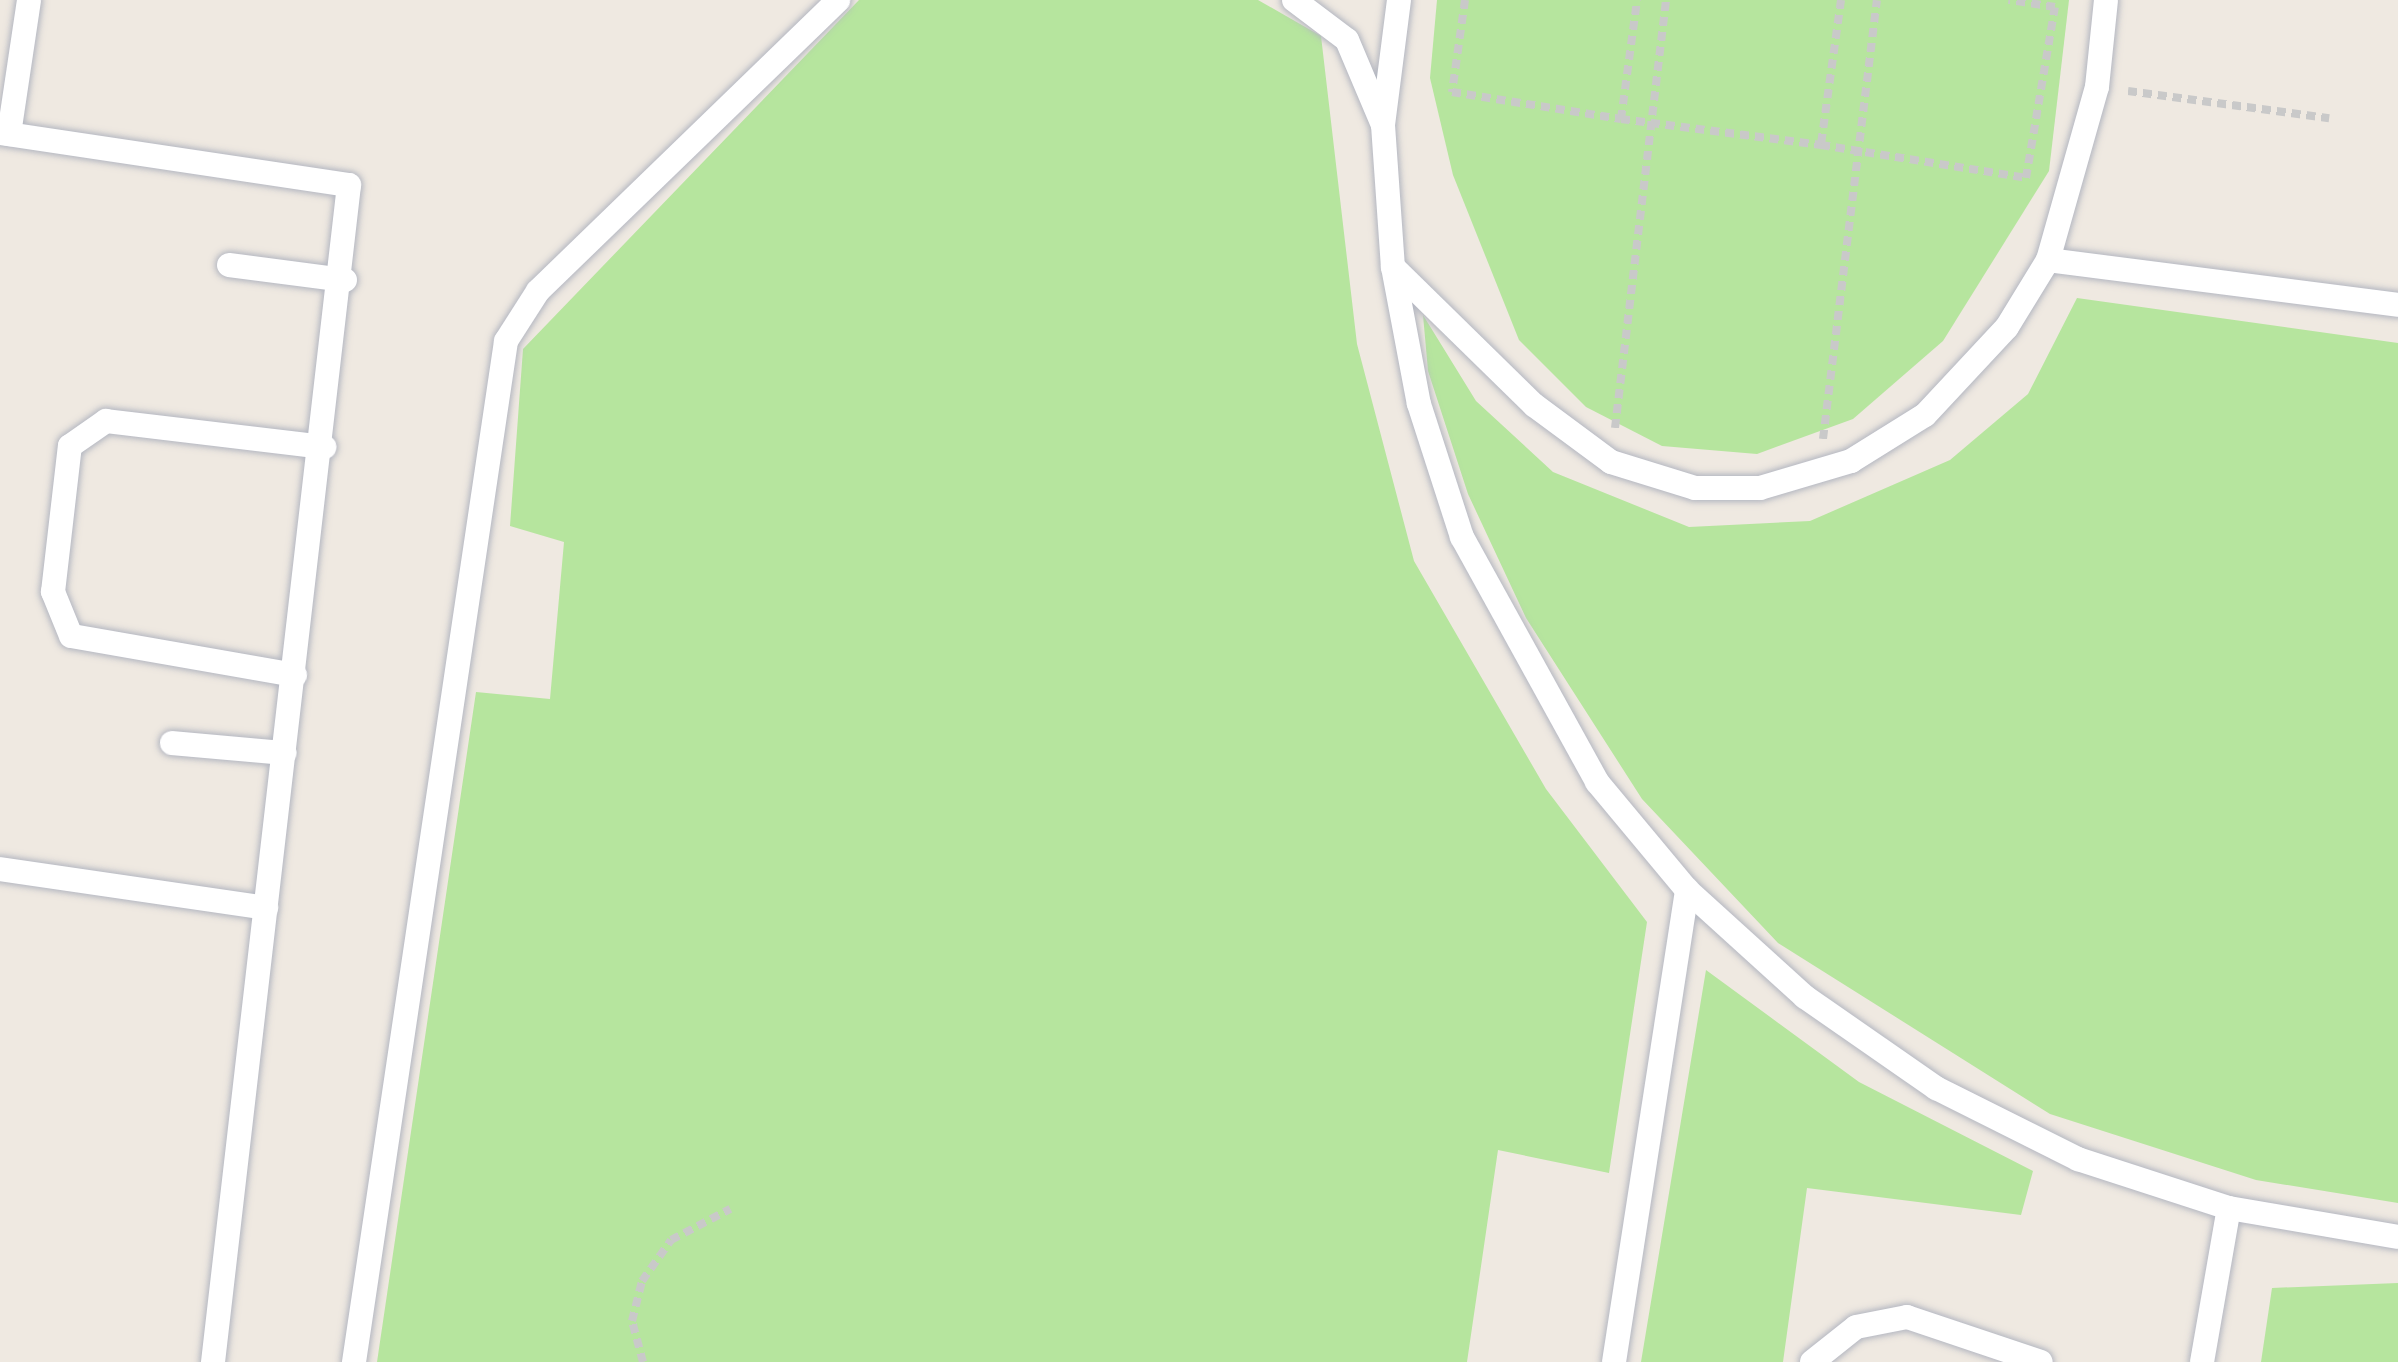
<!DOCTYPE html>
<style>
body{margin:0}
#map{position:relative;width:2398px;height:1362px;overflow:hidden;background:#efe9e1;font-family:"Titillium Web",sans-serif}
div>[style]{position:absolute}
.green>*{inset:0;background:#b6e59e}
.path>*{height:8px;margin-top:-4px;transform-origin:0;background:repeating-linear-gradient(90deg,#c9c9c9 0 9px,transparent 0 15px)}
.roads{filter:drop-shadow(0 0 3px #b4b7c1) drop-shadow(0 0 3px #b4b7c1)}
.lane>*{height:24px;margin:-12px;padding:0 12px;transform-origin:12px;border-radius:12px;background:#fff}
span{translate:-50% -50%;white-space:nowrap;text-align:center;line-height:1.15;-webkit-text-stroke:12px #fff;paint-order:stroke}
</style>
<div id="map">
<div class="green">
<i style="clip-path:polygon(859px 0,1258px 0,1321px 36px,1357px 344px,1414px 561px,1546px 789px,1647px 922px,1609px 1173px,1498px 1150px,1467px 1362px,377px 1362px,476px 692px,550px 699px,564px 542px,510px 526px,523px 349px)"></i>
<i style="clip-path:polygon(1437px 0,2069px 0,2049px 171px,1943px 341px,1853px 419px,1757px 454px,1662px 446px,1586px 407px,1519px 340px,1453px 175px,1430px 78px)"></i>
<i style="clip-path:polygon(2077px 298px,2398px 343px,2398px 1203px,2256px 1180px,2050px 1114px,1778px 943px,1642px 799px,1526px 618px,1468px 494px,1428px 371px,1423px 315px,1476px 401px,1553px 472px,1689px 527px,1810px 521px,1950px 460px,2028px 394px)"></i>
<i style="clip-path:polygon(1706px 970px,1859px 1082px,2033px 1171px,2021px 1215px,1807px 1188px,1783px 1362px,1641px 1362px)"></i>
<i style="clip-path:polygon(2398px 1283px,2398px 1362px,2261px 1362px,2272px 1288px)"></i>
</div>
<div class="path">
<i style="left:1465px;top:0;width:93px;rotate:98deg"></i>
<i style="left:1452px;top:92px;width:171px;rotate:9.1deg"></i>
<i style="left:1621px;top:119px;width:120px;rotate:-82.3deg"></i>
<i style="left:1841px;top:0;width:146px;rotate:97.9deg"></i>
<i style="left:1821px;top:145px;width:208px;rotate:9.1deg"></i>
<i style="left:2026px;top:178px;width:173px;rotate:-80.4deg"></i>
<i style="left:2055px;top:7px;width:47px;rotate:-171.3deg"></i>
<i style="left:2128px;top:91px;width:203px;rotate:7.7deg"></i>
<i style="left:1621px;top:119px;width:202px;rotate:7.4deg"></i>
<i style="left:1615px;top:428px;width:431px;rotate:-83.2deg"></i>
<i style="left:1823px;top:439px;width:442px;rotate:-83deg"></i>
<i style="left:643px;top:1362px;width:42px;rotate:-105deg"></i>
<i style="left:632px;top:1321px;width:41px;rotate:-76deg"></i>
<i style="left:642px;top:1281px;width:50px;rotate:-54.7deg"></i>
<i style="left:671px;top:1240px;width:67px;rotate:-27.7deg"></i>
</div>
<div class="roads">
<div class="lane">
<i style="left:1294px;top:0;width:66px;rotate:37deg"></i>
<i style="left:1347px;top:40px;width:90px;rotate:67.1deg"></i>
<i style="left:1399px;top:0;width:126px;rotate:97.3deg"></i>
<i style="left:1383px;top:125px;width:142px;rotate:86deg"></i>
<i style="left:1393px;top:267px;width:139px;rotate:79.3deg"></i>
<i style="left:1419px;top:404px;width:140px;rotate:72.1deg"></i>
<i style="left:1462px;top:537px;width:280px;rotate:61.1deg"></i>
<i style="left:1597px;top:782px;width:141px;rotate:50.2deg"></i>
<i style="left:1687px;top:890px;width:159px;rotate:42.2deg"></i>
<i style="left:1805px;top:997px;width:160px;rotate:34.8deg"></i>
<i style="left:1936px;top:1088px;width:159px;rotate:26.6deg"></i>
<i style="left:2078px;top:1159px;width:159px;rotate:18deg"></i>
<i style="left:2229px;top:1208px;width:171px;rotate:9.7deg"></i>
<i style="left:0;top:133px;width:353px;rotate:8.5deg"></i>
<i style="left:349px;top:185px;width:1185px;rotate:96.59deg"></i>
<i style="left:9px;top:134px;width:135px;rotate:-81.5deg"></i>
<i style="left:2048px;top:260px;width:353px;rotate:7.3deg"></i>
<i style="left:229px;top:265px;width:117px;rotate:7.4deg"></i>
<i style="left:1393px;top:267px;width:197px;rotate:44.4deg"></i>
<i style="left:1534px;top:405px;width:96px;rotate:36.5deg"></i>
<i style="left:1611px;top:462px;width:88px;rotate:17.2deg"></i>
<i style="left:1695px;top:488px;width:65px"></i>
<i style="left:1760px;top:488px;width:95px;rotate:-16.5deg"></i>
<i style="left:1851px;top:461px;width:87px;rotate:-31.9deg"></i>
<i style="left:1925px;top:415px;width:120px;rotate:-47deg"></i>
<i style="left:2007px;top:327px;width:79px;rotate:-58.5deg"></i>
<i style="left:2048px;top:260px;width:180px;rotate:-74.2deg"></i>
<i style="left:2097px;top:87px;width:87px;rotate:-84.1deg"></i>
<i style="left:295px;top:675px;width:227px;rotate:-170.1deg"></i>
<i style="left:71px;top:636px;width:48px;rotate:-112.2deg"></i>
<i style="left:53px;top:592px;width:147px;rotate:-83.4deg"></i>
<i style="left:70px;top:446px;width:44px;rotate:-34.8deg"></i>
<i style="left:106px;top:421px;width:220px;rotate:6.8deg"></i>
<i style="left:172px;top:743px;width:113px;rotate:5.1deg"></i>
<i style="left:0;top:869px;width:269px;rotate:8.3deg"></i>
<i style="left:354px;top:1362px;width:1032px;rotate:-81.53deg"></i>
<i style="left:506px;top:341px;width:59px;rotate:-57.4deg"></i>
<i style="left:538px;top:291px;width:418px;rotate:-44.1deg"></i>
<i style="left:1614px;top:1362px;width:478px;rotate:-81.2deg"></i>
<i style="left:1812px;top:1362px;width:56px;rotate:-38.5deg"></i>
<i style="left:1856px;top:1327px;width:52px;rotate:-11.1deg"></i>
<i style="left:1907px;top:1317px;width:141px;rotate:18.6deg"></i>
<i style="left:2202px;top:1362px;width:156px;rotate:-80.1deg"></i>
</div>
</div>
</div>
